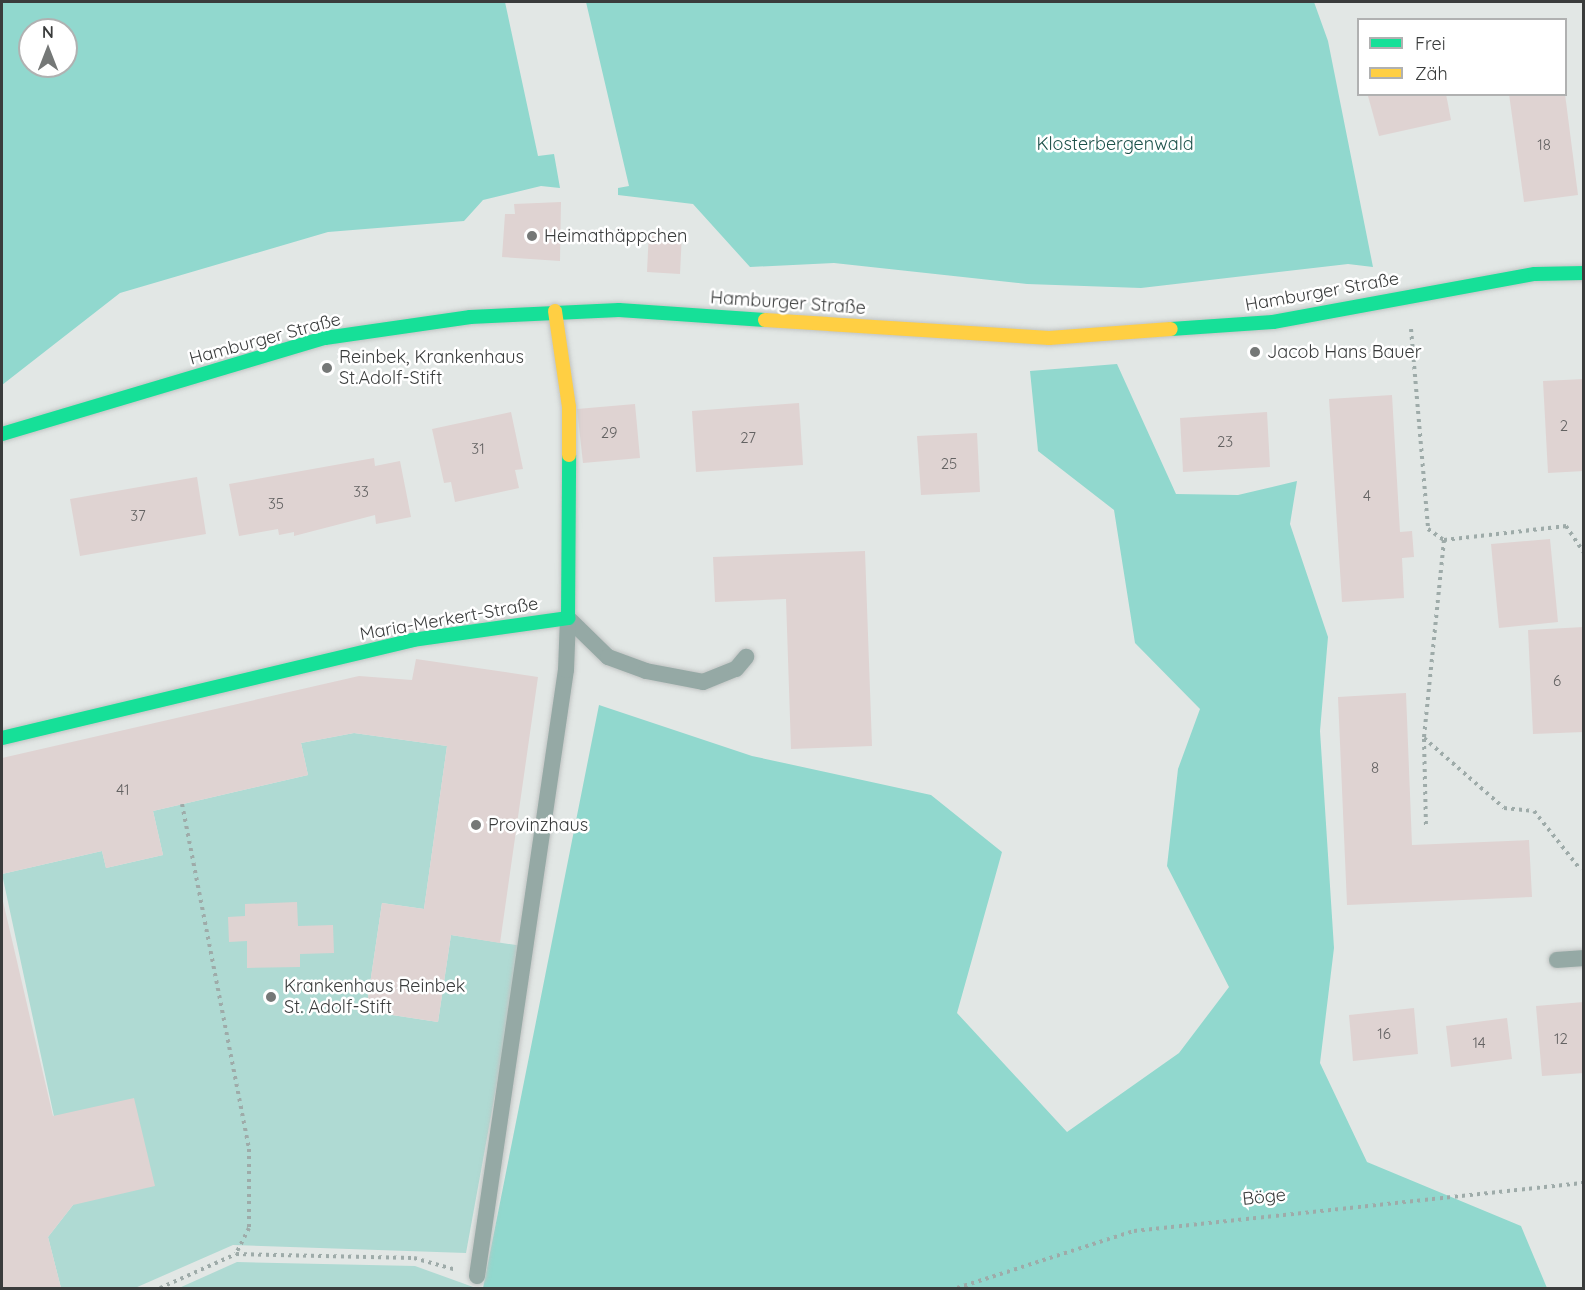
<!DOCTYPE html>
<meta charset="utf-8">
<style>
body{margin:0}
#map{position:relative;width:1585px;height:1290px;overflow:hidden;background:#e2e7e5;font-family:Quicksand,sans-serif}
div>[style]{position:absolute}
.green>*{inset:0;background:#afdad3}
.forest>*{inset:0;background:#91d8ce}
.building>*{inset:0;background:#dfd3d2}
.path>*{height:4px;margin-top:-2px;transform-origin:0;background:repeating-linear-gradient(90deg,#9eaba9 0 3px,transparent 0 7.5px)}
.roads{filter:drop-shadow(0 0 2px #c1c4c3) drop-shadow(0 0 2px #c1c4c3)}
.lane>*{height:16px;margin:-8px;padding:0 8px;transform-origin:8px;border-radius:8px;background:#95a9a5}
.fast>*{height:14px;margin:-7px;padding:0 7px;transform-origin:7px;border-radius:7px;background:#16e098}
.slow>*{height:14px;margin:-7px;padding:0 7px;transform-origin:7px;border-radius:7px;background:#ffcf43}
.dots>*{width:16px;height:16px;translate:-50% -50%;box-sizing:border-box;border:3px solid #fff;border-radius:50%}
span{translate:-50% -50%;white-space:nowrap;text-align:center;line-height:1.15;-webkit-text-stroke:5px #fff;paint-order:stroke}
.number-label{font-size:15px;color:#636262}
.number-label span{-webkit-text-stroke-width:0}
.park-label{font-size:18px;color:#1d524b}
.poi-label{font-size:18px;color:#3a3c3c}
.left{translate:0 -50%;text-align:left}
.street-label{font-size:18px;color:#3a3c3c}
.frame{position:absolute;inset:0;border:3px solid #3a3c3c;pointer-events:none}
.legend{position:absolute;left:1357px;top:18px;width:210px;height:78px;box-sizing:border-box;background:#fff;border:2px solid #b0b1b1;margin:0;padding:8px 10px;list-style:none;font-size:18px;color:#3a3c3c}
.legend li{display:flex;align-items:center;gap:12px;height:30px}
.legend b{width:30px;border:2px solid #b0b1b1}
.north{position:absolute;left:18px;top:18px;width:60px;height:60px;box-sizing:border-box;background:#fff;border:2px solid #b0b1b1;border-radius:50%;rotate:0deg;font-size:16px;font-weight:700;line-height:24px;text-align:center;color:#3a3c3c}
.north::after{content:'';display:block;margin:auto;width:21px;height:27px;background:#757877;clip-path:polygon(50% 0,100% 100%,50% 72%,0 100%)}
</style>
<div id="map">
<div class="green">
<i style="clip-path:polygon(354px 733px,447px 746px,424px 909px,382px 903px,366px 1011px,438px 1022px,451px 935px,522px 946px,466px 1253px,233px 1245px,135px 1288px,61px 1288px,48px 1237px,73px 1205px,2px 874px,102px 851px,106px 868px,163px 855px,153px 811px,308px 775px,301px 743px)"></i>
<i style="clip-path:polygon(237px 1262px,415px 1266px,476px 1288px,179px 1288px)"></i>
</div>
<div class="forest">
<i style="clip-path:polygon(evenodd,2px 2px,505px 2px,538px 156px,554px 154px,560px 188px,541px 186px,483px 200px,464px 221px,328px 232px,120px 293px,2px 385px,2px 2px,30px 30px,66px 30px,66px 66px,30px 66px,30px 30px)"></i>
<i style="clip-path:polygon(586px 2px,1314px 2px,1328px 41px,1373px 267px,1348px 264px,1141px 288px,1027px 284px,834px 263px,750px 267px,693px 204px,618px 195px,618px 188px,629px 186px)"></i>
<i style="clip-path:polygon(1117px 364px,1176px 494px,1238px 495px,1297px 481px,1290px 524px,1328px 637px,1320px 731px,1334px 948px,1320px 1063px,1367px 1162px,1521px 1226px,1547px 1288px,483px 1288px,599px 705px,752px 756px,931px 795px,1002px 852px,957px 1013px,1067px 1132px,1179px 1053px,1229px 987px,1167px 866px,1178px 769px,1200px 709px,1135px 643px,1114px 510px,1038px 451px,1030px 371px)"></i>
</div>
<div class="building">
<i style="clip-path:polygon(1446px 94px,1451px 120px,1379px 136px,1368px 96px)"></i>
<i style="clip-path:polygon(1509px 94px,1565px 94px,1578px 195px,1524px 202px)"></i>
<i style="clip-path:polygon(561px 202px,560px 261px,502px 257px,505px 214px,515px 214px,514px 204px)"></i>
<i style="clip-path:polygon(649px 231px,682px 233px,680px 274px,647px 272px)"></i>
<i style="clip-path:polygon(1584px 379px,1584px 471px,1548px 473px,1543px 381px)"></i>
<i style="clip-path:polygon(1392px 395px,1400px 532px,1412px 531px,1414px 557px,1402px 558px,1404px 598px,1342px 602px,1329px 399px)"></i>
<i style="clip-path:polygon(799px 403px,803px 465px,696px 472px,692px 411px)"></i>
<i style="clip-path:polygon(635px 404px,640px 458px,583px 463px,577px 409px)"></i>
<i style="clip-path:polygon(511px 412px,523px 469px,515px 470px,519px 488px,455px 502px,451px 482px,444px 483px,432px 429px)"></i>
<i style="clip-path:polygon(1267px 412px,1270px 467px,1183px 472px,1180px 418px)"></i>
<i style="clip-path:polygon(977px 433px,980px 492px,921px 495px,917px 436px)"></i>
<i style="clip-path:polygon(374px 458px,375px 466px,400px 461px,411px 517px,376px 524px,375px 515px,294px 536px,294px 532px,279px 535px,278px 529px,239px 536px,229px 484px)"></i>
<i style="clip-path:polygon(197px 477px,206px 534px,80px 556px,70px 499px)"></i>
<i style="clip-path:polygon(1550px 539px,1558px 622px,1499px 628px,1491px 544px)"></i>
<i style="clip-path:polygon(865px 551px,872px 746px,791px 749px,786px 599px,715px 602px,713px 557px)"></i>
<i style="clip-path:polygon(1584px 627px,1584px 732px,1533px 734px,1528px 630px)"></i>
<i style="clip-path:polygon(416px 659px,538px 677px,500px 943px,451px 935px,438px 1022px,366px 1011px,382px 903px,424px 909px,447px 746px,354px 733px,301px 743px,308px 775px,153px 811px,163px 855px,106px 868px,102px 851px,2px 874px,2px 758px,359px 676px,412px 680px)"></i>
<i style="clip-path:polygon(1406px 693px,1412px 845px,1529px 840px,1532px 897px,1347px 905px,1338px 697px)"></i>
<i style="clip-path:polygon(2px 897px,53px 1116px,134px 1098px,155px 1186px,73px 1205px,48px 1237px,61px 1288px,2px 1288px)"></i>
<i style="clip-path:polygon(297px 902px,298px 926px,333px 925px,334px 953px,300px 954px,300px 967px,247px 968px,247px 941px,229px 942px,228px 917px,245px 916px,245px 904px)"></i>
<i style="clip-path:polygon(1584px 1002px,1584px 1073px,1542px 1076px,1536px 1006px)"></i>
<i style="clip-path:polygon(1414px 1008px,1418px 1054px,1353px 1061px,1349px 1015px)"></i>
<i style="clip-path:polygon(1507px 1018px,1512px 1059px,1451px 1067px,1446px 1026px)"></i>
</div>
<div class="path">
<i style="left:1411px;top:329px;width:201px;rotate:85.1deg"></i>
<i style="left:1428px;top:529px;width:19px;rotate:35deg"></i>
<i style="left:1444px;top:540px;width:123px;rotate:-6.5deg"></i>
<i style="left:1566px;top:526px;width:32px;rotate:56deg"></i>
<i style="left:1444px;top:540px;width:199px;rotate:95.8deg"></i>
<i style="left:1424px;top:738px;width:106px;rotate:41.2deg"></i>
<i style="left:1504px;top:808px;width:30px;rotate:6deg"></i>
<i style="left:1534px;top:811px;width:75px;rotate:51.5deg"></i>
<i style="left:1424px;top:739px;width:89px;rotate:88.7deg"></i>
<i style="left:182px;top:804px;width:351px;rotate:79deg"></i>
<i style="left:249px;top:1149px;width:79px;rotate:90deg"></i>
<i style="left:249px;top:1228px;width:29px;rotate:117deg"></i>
<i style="left:160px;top:1288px;width:83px;rotate:-24.1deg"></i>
<i style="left:236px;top:1254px;width:178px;rotate:1.3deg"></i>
<i style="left:414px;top:1258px;width:41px;rotate:15.8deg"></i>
<i style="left:957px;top:1288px;width:186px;rotate:-17.9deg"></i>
<i style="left:1134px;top:1231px;width:453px;rotate:-6.1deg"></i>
</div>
<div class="roads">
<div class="lane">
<i style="left:568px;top:618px;width:56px;rotate:44.3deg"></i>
<i style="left:608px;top:657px;width:40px;rotate:20.2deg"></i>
<i style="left:646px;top:671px;width:58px;rotate:10.9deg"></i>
<i style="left:703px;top:682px;width:35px;rotate:-22deg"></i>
<i style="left:736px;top:669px;width:16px;rotate:-50deg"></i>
<i style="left:1557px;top:960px;width:27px;rotate:-4deg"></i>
<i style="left:477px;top:1276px;width:613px;rotate:-81.65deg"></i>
<i style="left:566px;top:670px;width:52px;rotate:-87.8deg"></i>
</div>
<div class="fast">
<i style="left:1171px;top:329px;width:102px;rotate:-3.9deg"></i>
<i style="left:1273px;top:322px;width:266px;rotate:-10.4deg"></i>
<i style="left:1535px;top:274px;width:49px;rotate:-1.2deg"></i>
<i style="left:2px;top:434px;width:337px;rotate:-16.6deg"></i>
<i style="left:325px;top:338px;width:147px;rotate:-8.2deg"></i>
<i style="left:470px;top:317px;width:149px;rotate:-2.7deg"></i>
<i style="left:619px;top:310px;width:146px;rotate:3.9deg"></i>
<i style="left:2px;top:738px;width:422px;rotate:-13.4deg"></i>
<i style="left:412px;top:640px;width:158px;rotate:-8deg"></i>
<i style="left:568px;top:618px;width:163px;rotate:-89.6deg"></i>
</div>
<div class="slow">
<i style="left:555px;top:311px;width:97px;rotate:81.7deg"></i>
<i style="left:569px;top:407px;width:48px;rotate:90deg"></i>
<i style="left:765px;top:320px;width:285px;rotate:3.6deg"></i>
<i style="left:1049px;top:338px;width:122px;rotate:-4.2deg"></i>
</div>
</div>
<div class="dots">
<i style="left:532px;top:236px;background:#757877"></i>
<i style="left:1255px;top:352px;background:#757877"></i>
<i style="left:327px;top:368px;background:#757877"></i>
<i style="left:476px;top:825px;background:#757877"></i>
<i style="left:271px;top:997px;background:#757877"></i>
</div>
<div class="number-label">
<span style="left:1544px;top:145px">18</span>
<span style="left:1564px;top:426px">2</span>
<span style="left:609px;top:433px">29</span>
<span style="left:748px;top:438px">27</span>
<span style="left:1225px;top:442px">23</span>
<span style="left:478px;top:449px">31</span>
<span style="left:949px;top:464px">25</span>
<span style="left:361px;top:492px">33</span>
<span style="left:1367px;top:496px">4</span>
<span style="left:276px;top:504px">35</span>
<span style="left:138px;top:516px">37</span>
<span style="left:1557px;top:681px">6</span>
<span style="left:1375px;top:768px">8</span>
<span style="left:123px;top:790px">41</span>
<span style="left:1384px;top:1034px">16</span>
<span style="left:1561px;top:1039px">12</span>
<span style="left:1479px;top:1043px">14</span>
</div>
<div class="park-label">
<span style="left:1115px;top:144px">Klosterbergenwald</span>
</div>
<div class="poi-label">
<span class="left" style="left:544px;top:236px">Heimathäppchen</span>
<span class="left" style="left:1267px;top:352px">Jacob Hans Bauer</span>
<span class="left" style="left:339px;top:368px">Reinbek, Krankenhaus<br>St.Adolf-Stift</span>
<span class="left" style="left:488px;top:825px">Provinzhaus</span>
<span class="left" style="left:284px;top:997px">Krankenhaus Reinbek<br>St. Adolf-Stift</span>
</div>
<div class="street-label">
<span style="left:1322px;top:292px;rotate:-10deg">Hamburger Straße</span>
<span style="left:788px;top:303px;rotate:4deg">Hamburger Straße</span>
<span style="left:265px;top:339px;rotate:-15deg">Hamburger Straße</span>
<span style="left:449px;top:619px;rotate:-10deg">Maria-Merkert-Straße</span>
<span style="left:1264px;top:1197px;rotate:-6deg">Böge</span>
</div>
<div class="frame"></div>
<ul class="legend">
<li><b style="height:8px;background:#16e098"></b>Frei</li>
<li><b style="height:8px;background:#ffcf43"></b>Zäh</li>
</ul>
<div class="north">N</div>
</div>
